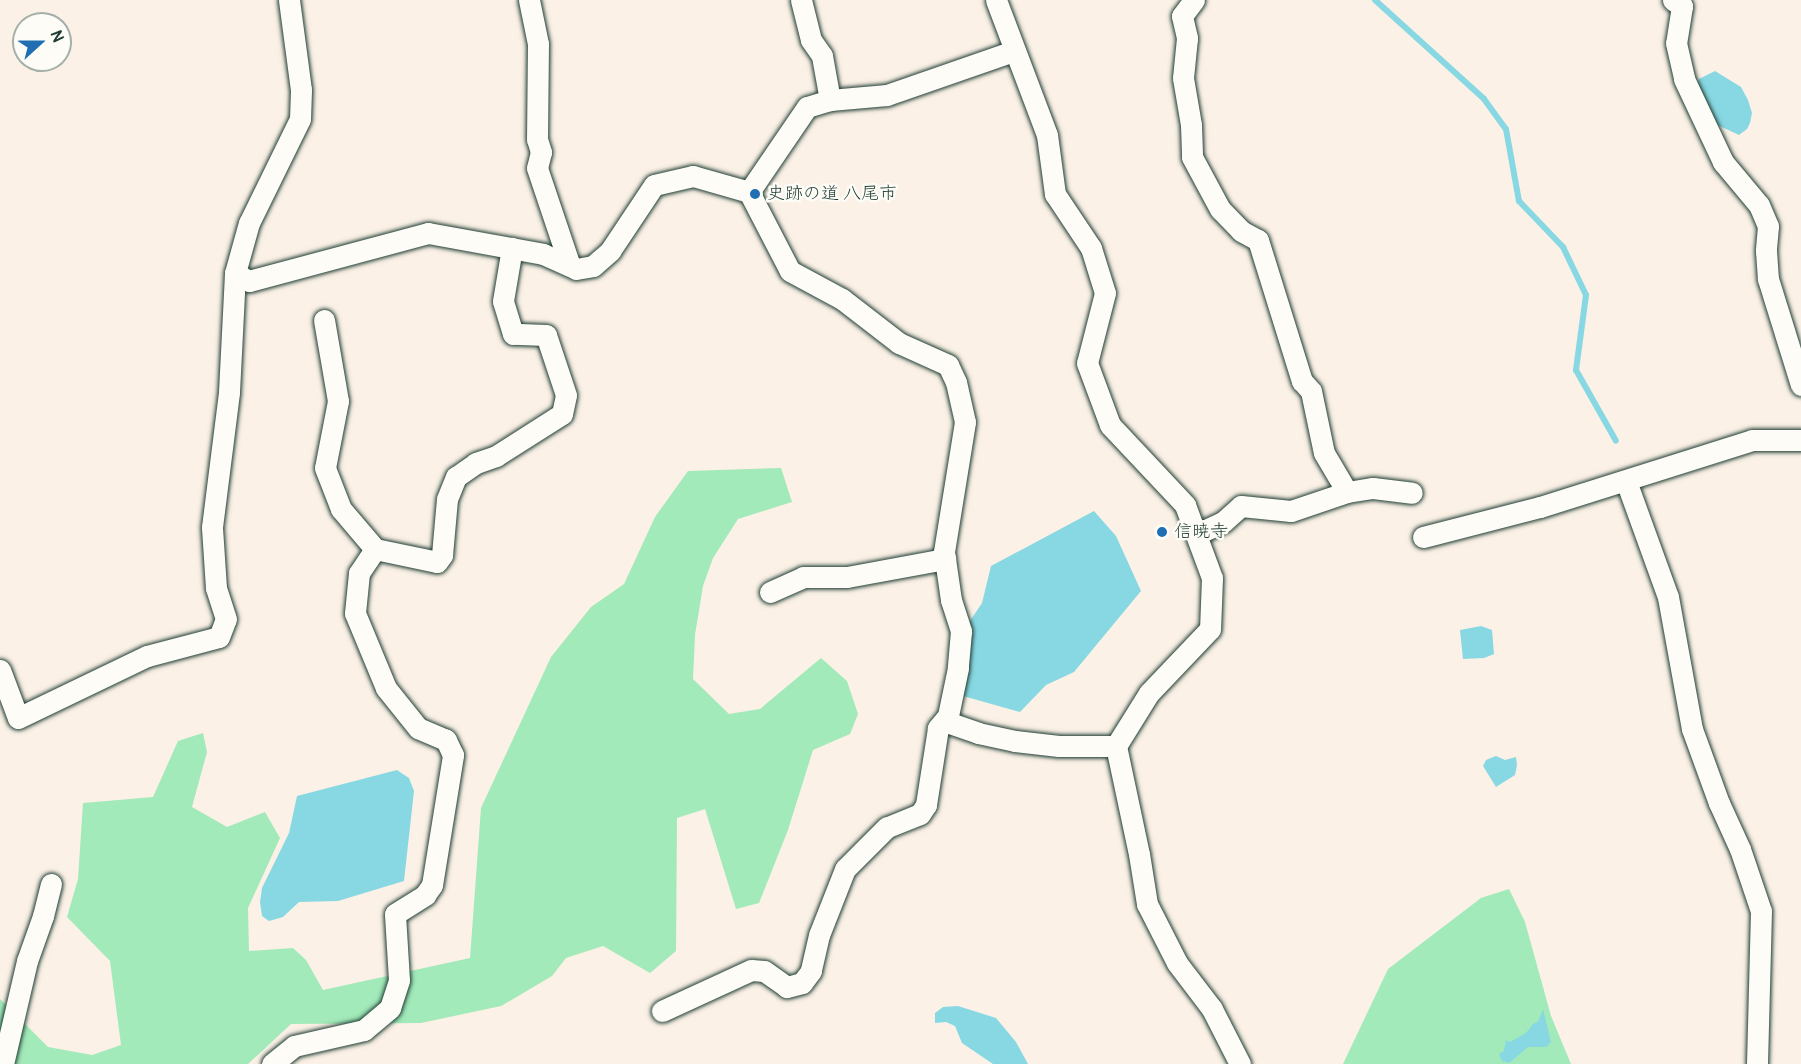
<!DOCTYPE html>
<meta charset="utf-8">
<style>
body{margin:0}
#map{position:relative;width:1801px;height:1064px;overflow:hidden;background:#fbf1e6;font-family:Pangolin,"Klee One",sans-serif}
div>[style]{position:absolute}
.green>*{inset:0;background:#a2eab9}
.water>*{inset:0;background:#88d8e3}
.stream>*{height:6px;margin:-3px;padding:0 3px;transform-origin:3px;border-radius:3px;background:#88d8e3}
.roads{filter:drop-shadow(0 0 2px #1f3d34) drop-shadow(0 0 2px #1f3d34)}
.street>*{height:21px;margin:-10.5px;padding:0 10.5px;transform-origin:10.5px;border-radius:10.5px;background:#fdfcf7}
.dots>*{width:16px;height:16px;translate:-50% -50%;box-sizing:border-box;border:3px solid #fdfcf7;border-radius:50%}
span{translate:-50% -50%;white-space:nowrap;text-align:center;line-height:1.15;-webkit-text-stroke:5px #fdfcf7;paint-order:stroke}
.poi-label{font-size:18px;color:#1f3d34}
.left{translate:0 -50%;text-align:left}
.north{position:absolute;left:12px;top:12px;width:60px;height:60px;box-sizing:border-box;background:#fdfcf7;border:2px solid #a4b0a9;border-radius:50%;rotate:69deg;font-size:16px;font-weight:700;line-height:24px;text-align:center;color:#1f3d34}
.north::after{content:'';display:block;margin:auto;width:21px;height:27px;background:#1f6fb2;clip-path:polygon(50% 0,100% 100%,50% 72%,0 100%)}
</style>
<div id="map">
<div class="green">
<i style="clip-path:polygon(781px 468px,792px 502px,738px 519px,713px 558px,703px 586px,695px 635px,693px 679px,729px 714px,760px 709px,821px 658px,847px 681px,858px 714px,850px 734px,813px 750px,788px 830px,759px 903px,736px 909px,705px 809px,677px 818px,676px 951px,650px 973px,603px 946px,566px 958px,552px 976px,501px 1006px,421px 1023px,291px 1024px,248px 1064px,0 1064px,0 999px,48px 1047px,92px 1055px,121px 1045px,110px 961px,67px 917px,78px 879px,83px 803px,153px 797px,178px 741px,203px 733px,207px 752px,192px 807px,227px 827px,265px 812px,280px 838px,248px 908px,249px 951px,293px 948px,306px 960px,323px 990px,470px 958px,481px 808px,551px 657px,591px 607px,624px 584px,655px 517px,688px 471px)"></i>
<i style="clip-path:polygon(1509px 889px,1525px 922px,1551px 1016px,1571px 1064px,1343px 1064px,1388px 969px,1481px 898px)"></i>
</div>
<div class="water">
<i style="clip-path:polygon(1715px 71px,1741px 87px,1748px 100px,1752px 113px,1750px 123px,1747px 129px,1739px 135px,1711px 122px,1704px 96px,1697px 85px,1699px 79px)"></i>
<i style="clip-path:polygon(1094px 511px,1116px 536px,1141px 591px,1074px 672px,1046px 685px,1020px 712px,963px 696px,970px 621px,982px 603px,991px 566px)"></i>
<i style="clip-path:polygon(1481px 626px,1492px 630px,1494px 654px,1484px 658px,1463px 659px,1460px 630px)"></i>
<i style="clip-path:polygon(1496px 756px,1505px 760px,1516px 757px,1517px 765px,1515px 775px,1496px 787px,1483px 766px,1486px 760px)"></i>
<i style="clip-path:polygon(397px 770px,409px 778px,414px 791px,404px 881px,338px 901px,299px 902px,283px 917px,269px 921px,262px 916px,260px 902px,262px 888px,289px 833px,297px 796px)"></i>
<i style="clip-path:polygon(958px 1006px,996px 1018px,1016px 1042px,1028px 1064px,993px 1064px,962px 1043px,955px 1026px,946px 1022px,935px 1023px,935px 1013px,943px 1007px)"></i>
<i style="clip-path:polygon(1543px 1009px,1551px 1042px,1546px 1047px,1528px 1047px,1509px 1063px,1502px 1061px,1499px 1054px,1504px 1051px,1506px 1040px,1510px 1042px,1526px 1033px,1533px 1024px,1538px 1022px)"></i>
</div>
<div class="stream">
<i style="left:1375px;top:0;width:147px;rotate:42.2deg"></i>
<i style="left:1484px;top:99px;width:37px;rotate:54deg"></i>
<i style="left:1506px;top:129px;width:73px;rotate:79.8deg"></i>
<i style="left:1519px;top:201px;width:64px;rotate:46.3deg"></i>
<i style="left:1563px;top:247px;width:53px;rotate:64.4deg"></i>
<i style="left:1586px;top:295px;width:76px;rotate:97.6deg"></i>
<i style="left:1576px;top:370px;width:81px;rotate:60.6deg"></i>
</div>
<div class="roads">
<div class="street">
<i style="left:529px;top:0;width:45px;rotate:78.4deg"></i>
<i style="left:538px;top:44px;width:95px;rotate:90.6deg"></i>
<i style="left:537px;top:139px;width:14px;rotate:73deg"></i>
<i style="left:541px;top:152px;width:16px;rotate:104deg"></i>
<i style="left:537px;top:168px;width:103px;rotate:71.4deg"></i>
<i style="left:801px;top:0;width:41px;rotate:76deg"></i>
<i style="left:811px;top:40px;width:19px;rotate:55deg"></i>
<i style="left:822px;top:56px;width:45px;rotate:79.7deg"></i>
<i style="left:996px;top:0;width:144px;rotate:69.3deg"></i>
<i style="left:1047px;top:135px;width:60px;rotate:82.3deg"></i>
<i style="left:1055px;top:194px;width:65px;rotate:56.3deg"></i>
<i style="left:1091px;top:248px;width:47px;rotate:72.7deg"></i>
<i style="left:1105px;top:293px;width:72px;rotate:104.4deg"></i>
<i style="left:1087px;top:363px;width:66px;rotate:69.6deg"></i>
<i style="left:1110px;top:425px;width:110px;rotate:46.8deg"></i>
<i style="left:1185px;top:505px;width:78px;rotate:69.7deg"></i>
<i style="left:1212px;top:578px;width:51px;rotate:92.2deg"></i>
<i style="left:1210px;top:629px;width:88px;rotate:133.6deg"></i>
<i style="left:1149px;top:693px;width:62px;rotate:121.9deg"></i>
<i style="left:1116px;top:746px;width:110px;rotate:78deg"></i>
<i style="left:1139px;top:854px;width:51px;rotate:80.9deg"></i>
<i style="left:1147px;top:904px;width:66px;rotate:63deg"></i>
<i style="left:1177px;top:963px;width:58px;rotate:52.7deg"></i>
<i style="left:1212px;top:1009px;width:62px;rotate:63deg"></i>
<i style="left:1194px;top:0;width:20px;rotate:127deg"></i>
<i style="left:1182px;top:16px;width:23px;rotate:77deg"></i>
<i style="left:1187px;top:38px;width:40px;rotate:95.7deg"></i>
<i style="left:1183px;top:78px;width:48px;rotate:80.3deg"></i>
<i style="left:1191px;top:125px;width:32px;rotate:88deg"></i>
<i style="left:1192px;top:157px;width:59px;rotate:61.7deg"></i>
<i style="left:1220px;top:209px;width:30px;rotate:46deg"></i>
<i style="left:1241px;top:231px;width:19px;rotate:28deg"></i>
<i style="left:1258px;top:240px;width:148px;rotate:72.7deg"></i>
<i style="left:1302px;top:381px;width:13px;rotate:48deg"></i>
<i style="left:1311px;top:391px;width:63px;rotate:78.2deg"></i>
<i style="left:1324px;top:453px;width:45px;rotate:59.5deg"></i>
<i style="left:1673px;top:0;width:11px;rotate:34deg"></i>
<i style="left:1682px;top:6px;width:37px;rotate:99deg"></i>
<i style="left:1676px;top:43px;width:37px;rotate:77deg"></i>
<i style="left:1684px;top:79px;width:92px;rotate:64.8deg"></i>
<i style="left:1723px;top:162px;width:56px;rotate:50.1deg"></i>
<i style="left:1759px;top:205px;width:23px;rotate:67deg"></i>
<i style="left:1768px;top:226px;width:25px;rotate:95deg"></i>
<i style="left:1766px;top:251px;width:28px;rotate:86deg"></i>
<i style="left:1768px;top:279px;width:111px;rotate:72.7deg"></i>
<i style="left:749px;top:192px;width:103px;rotate:-55.7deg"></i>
<i style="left:807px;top:107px;width:24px;rotate:-17deg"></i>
<i style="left:830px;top:100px;width:57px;rotate:-5deg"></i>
<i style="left:887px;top:95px;width:133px;rotate:-19.2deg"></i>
<i style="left:235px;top:273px;width:16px;rotate:30deg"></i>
<i style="left:249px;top:281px;width:185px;rotate:-15deg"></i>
<i style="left:428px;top:233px;width:117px;rotate:10.3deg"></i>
<i style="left:543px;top:254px;width:36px;rotate:24deg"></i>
<i style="left:576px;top:269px;width:17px;rotate:-10deg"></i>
<i style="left:593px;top:266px;width:23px;rotate:-41deg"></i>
<i style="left:610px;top:251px;width:79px;rotate:-56.3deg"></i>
<i style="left:654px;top:185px;width:40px;rotate:-13deg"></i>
<i style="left:693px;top:176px;width:58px;rotate:15.9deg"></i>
<i style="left:749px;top:192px;width:89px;rotate:62.6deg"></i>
<i style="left:790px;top:271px;width:59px;rotate:28.3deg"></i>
<i style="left:842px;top:299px;width:72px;rotate:37.7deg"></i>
<i style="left:899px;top:343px;width:54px;rotate:24.2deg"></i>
<i style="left:948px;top:365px;width:19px;rotate:65deg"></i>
<i style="left:956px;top:382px;width:41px;rotate:77.3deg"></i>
<i style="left:965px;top:422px;width:132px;rotate:99.2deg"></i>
<i style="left:944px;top:552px;width:49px;rotate:81.7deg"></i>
<i style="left:951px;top:600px;width:33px;rotate:72deg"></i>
<i style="left:961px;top:631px;width:37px;rotate:95deg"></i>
<i style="left:958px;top:668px;width:49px;rotate:101.8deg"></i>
<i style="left:948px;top:716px;width:16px;rotate:130deg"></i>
<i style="left:938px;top:728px;width:78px;rotate:98.9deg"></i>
<i style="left:926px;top:805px;width:11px;rotate:124deg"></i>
<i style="left:920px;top:814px;width:35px;rotate:158deg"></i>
<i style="left:887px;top:827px;width:59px;rotate:135deg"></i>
<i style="left:845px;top:869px;width:71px;rotate:111.5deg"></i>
<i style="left:819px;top:935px;width:37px;rotate:103deg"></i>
<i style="left:811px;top:971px;width:15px;rotate:127deg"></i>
<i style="left:802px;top:983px;width:16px;rotate:165deg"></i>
<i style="left:787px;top:987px;width:28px;rotate:-145deg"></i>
<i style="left:764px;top:971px;width:13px;rotate:-176deg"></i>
<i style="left:751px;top:970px;width:98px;rotate:155.3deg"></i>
<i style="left:324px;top:320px;width:82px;rotate:80.2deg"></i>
<i style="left:338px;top:401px;width:68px;rotate:101deg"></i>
<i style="left:325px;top:468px;width:44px;rotate:68.7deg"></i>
<i style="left:341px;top:509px;width:52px;rotate:49.6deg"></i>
<i style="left:1626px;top:481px;width:123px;rotate:70.1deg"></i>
<i style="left:1668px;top:597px;width:134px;rotate:79.7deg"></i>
<i style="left:1692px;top:729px;width:79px;rotate:70deg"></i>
<i style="left:1719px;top:803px;width:51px;rotate:65.5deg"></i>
<i style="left:1740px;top:849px;width:65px;rotate:71.3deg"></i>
<i style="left:1761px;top:911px;width:153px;rotate:91.5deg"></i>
<i style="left:1197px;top:534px;width:29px;rotate:-25deg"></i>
<i style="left:1223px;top:522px;width:24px;rotate:-42deg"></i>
<i style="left:1241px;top:506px;width:50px;rotate:5.7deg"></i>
<i style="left:1291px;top:511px;width:59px;rotate:-18.7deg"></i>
<i style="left:1347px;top:492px;width:26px;rotate:-9deg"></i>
<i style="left:1373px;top:488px;width:39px;rotate:7deg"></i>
<i style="left:1423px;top:537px;width:121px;rotate:-14.4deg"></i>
<i style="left:1540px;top:507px;width:222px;rotate:-17.5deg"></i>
<i style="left:1752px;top:440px;width:49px"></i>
<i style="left:770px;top:592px;width:36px;rotate:-24deg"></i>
<i style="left:803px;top:577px;width:44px"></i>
<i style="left:847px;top:577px;width:100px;rotate:-10.4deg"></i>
<i style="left:0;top:670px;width:51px;rotate:69.4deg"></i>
<i style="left:18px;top:718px;width:143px;rotate:-25.7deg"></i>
<i style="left:147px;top:656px;width:74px;rotate:-14.8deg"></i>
<i style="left:219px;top:637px;width:19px;rotate:-69deg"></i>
<i style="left:226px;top:619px;width:33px;rotate:-108deg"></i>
<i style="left:216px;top:588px;width:61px;rotate:-93.8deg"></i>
<i style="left:212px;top:527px;width:136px;rotate:-82.8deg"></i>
<i style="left:229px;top:392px;width:119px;rotate:-87.1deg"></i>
<i style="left:235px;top:273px;width:52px;rotate:-74.4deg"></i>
<i style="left:249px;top:223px;width:116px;rotate:-63.9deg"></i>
<i style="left:300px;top:119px;width:29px;rotate:-88deg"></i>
<i style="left:301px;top:90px;width:91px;rotate:-97.6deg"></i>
<i style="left:944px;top:721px;width:36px;rotate:19deg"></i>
<i style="left:978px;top:733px;width:38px;rotate:12deg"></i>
<i style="left:1015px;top:741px;width:44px;rotate:6.5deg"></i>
<i style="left:1059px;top:746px;width:57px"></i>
<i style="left:3px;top:1064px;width:106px;rotate:-76.9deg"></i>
<i style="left:27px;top:961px;width:48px;rotate:-70.4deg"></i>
<i style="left:43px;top:916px;width:33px;rotate:-76deg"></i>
<i style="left:272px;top:1064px;width:28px;rotate:-39deg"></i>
<i style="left:294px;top:1046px;width:72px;rotate:-12.9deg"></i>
<i style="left:364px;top:1030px;width:34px;rotate:-40deg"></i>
<i style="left:390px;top:1008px;width:29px;rotate:-72deg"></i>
<i style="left:399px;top:980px;width:66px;rotate:-93.5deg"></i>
<i style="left:395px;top:914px;width:36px;rotate:-32deg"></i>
<i style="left:425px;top:895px;width:12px;rotate:-55deg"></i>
<i style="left:432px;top:885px;width:132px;rotate:-80.8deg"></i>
<i style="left:453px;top:755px;width:17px;rotate:-115deg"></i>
<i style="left:446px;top:740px;width:30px;rotate:-157deg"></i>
<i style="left:418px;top:728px;width:51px;rotate:-128.7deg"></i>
<i style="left:386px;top:688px;width:81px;rotate:-112.5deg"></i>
<i style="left:355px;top:613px;width:40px;rotate:-84.3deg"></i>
<i style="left:359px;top:573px;width:29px;rotate:-56deg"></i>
<i style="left:375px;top:549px;width:63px;rotate:11.8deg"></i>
<i style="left:437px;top:562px;width:9px;rotate:-54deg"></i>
<i style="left:442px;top:555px;width:56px;rotate:-84.9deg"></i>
<i style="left:447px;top:499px;width:24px;rotate:-68deg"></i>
<i style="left:456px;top:477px;width:24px;rotate:-35deg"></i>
<i style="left:476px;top:463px;width:21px;rotate:-19deg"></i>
<i style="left:496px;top:456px;width:78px;rotate:-32.5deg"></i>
<i style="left:562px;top:414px;width:19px;rotate:-78deg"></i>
<i style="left:566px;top:395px;width:63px;rotate:-108.4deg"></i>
<i style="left:546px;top:335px;width:33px;rotate:-178deg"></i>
<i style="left:513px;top:334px;width:34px;rotate:-107deg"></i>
<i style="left:503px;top:301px;width:54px;rotate:-80.4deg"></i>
</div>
</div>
<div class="dots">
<i style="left:755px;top:194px;background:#1f6fb2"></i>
<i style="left:1162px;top:532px;background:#1f6fb2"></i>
</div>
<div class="poi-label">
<span class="left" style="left:767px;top:194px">史跡の道 八尾市</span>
<span class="left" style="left:1174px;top:532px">信暁寺</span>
</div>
<div class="north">N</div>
</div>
